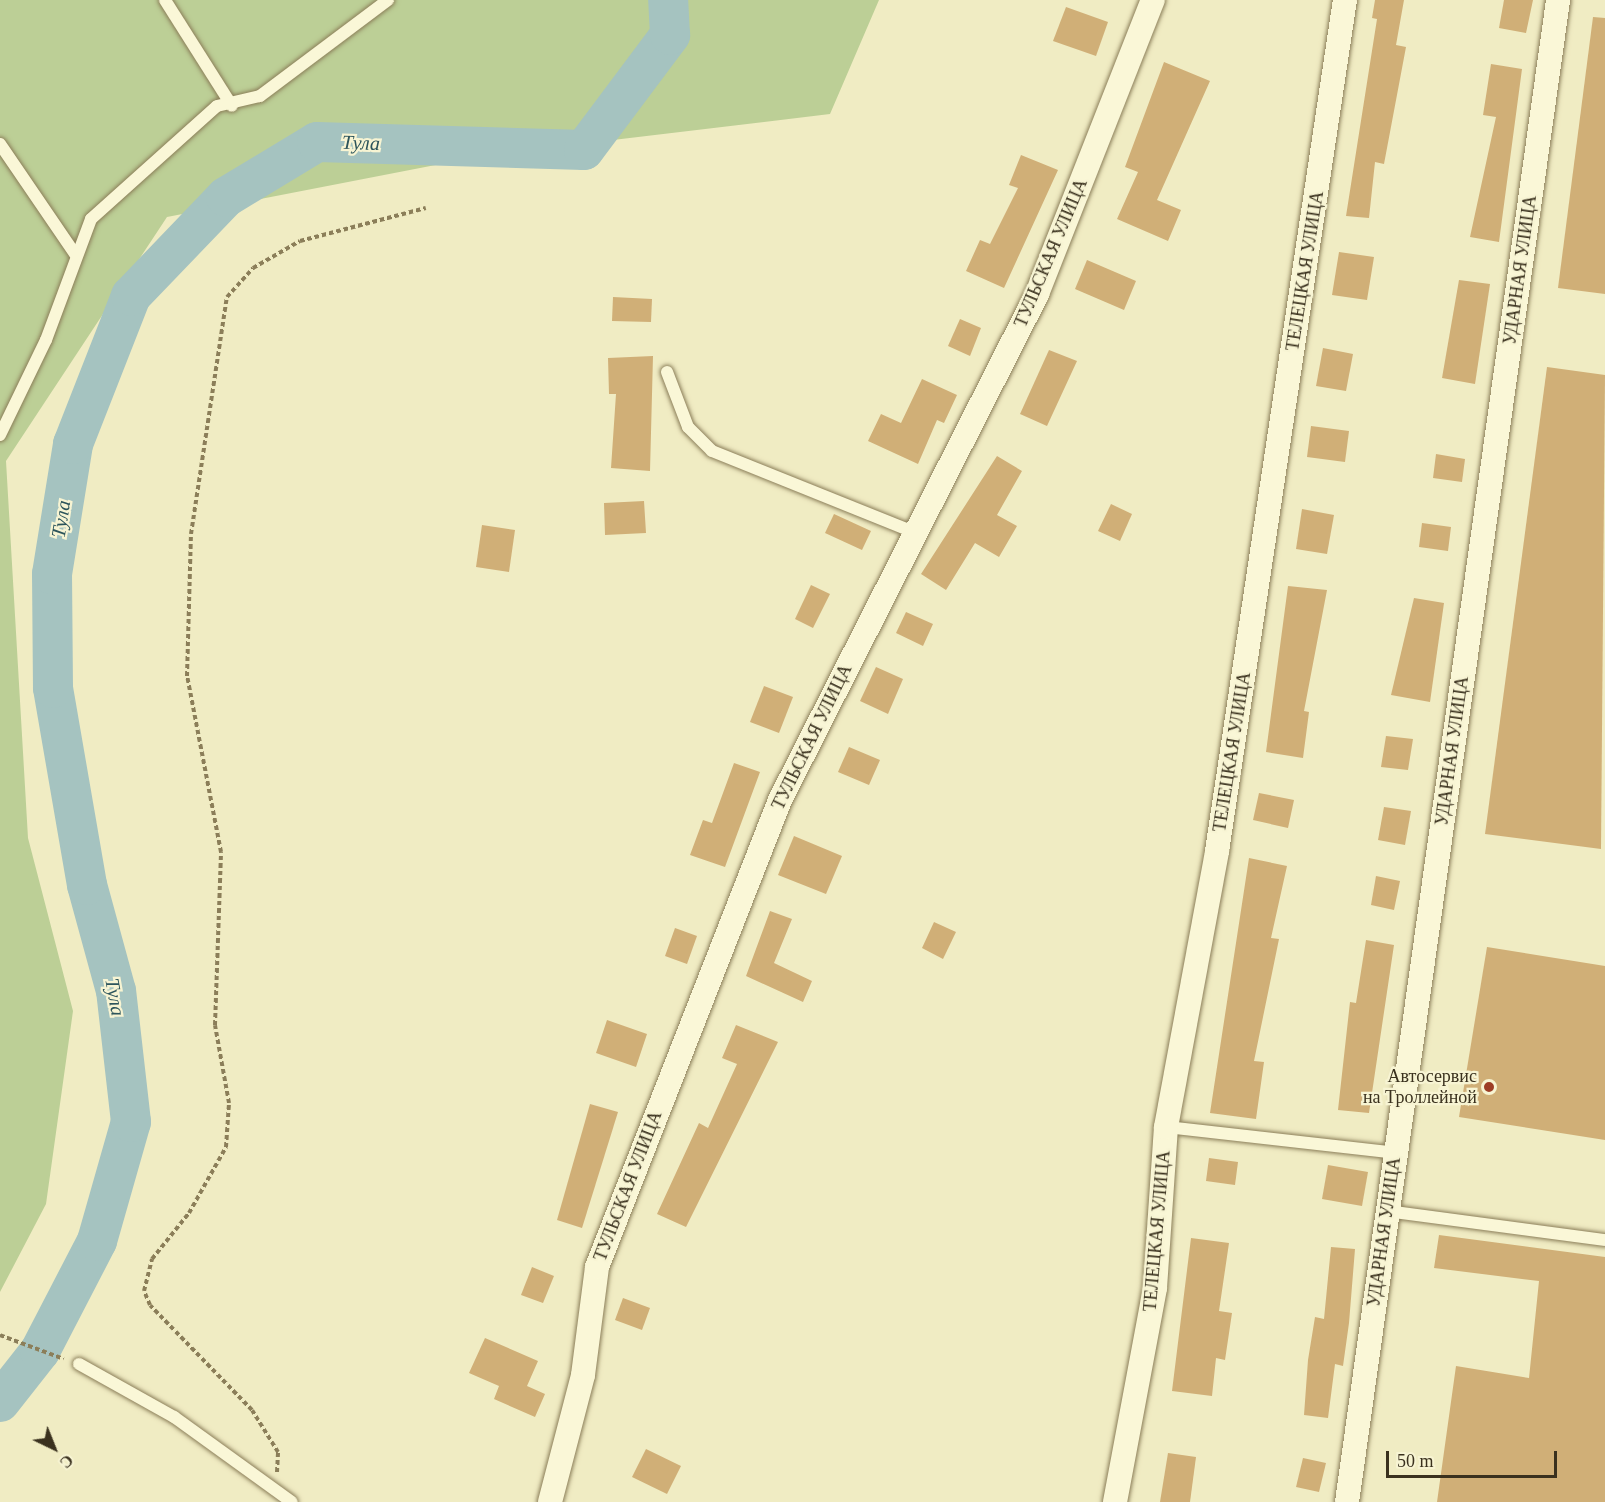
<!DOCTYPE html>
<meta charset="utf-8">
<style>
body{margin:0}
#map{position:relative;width:1605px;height:1502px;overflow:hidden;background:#f0ecc3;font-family:"Times New Roman",serif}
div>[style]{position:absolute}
.green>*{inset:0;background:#bccf96}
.river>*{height:40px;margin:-20px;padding:0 20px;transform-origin:20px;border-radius:20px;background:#a5c3c0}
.building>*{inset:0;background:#d0af77}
.path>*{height:4px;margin-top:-2px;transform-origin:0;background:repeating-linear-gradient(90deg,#8b7e59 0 4.5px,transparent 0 7.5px)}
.roads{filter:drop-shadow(0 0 2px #8b7e59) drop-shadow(0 0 2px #8b7e59)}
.service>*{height:12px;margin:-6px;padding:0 6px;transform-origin:6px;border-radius:6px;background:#faf7d7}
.minor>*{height:24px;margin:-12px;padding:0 12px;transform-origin:12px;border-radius:12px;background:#faf7d7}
.dots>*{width:16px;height:16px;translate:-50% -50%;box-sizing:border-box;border:3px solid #f7f4d3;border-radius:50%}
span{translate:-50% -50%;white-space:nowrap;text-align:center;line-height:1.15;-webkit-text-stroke:4.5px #f7f4d3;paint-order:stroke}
.street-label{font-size:18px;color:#3a311e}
.poi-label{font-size:18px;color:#3a311e}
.right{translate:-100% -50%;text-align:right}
.water-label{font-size:20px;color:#2c545b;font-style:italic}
.north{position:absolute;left:24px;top:1418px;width:60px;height:60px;-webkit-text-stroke:4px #f7f4d3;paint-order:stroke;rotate:137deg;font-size:16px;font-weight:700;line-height:24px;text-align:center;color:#3a311e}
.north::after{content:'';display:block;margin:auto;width:21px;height:27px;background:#3a311e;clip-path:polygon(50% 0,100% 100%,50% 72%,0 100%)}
.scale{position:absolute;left:1386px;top:1451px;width:171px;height:27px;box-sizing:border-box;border:3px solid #3a311e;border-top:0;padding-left:8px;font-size:18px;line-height:21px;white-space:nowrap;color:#3a311e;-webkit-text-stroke:4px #f7f4d3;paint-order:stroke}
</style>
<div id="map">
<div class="green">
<i style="clip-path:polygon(0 0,879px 0,830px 114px,487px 155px,167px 217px,6px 461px,28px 838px,73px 1011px,46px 1204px,0 1292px)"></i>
</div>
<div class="river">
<i style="left:0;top:1402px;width:65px;rotate:-51.9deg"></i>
<i style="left:40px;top:1351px;width:124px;rotate:-62.6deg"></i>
<i style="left:97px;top:1241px;width:124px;rotate:-74.1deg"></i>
<i style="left:131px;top:1122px;width:132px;rotate:-96.5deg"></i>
<i style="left:116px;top:991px;width:110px;rotate:-105.3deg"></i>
<i style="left:87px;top:885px;width:200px;rotate:-99.8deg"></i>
<i style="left:53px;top:688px;width:114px;rotate:-90.5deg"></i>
<i style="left:52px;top:574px;width:132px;rotate:-80.8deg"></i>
<i style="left:73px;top:444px;width:159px;rotate:-68.6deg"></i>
<i style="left:131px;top:296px;width:137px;rotate:-46.2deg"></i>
<i style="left:226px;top:197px;width:106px;rotate:-31.1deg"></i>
<i style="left:317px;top:142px;width:267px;rotate:1.7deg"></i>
<i style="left:584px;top:150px;width:144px;rotate:-53.2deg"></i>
<i style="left:670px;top:35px;width:35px;rotate:-93deg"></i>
</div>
<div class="building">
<i style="clip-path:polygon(1375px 0,1404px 0,1396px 45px,1406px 47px,1384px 164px,1375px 162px,1369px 218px,1346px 216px,1377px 19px,1372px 18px)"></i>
<i style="clip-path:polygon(1504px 0,1533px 0,1526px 33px,1499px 28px)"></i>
<i style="clip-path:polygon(1066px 7px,1108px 22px,1096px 56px,1053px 41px)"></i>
<i style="clip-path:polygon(1593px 17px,1605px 18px,1605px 294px,1558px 288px)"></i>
<i style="clip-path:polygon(1164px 62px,1210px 81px,1157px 200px,1181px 210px,1168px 241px,1117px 219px,1138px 172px,1125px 167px)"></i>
<i style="clip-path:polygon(1491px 64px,1522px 69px,1499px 242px,1470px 237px,1496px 117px,1483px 115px)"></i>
<i style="clip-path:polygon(1021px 155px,1058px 170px,1004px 288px,966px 271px,980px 240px,990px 244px,1018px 188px,1009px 185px)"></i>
<i style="clip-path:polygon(1339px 252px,1374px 257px,1367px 300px,1332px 295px)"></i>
<i style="clip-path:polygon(1087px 260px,1136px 281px,1124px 310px,1075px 289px)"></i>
<i style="clip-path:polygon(1459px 280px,1490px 284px,1475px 384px,1442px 378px)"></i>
<i style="clip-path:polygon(613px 297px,652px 299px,651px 322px,612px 321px)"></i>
<i style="clip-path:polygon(960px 319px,981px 328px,970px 356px,948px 346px)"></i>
<i style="clip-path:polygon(1323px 348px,1353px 354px,1346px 391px,1316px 386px)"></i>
<i style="clip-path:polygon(1049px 350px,1077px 361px,1047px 426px,1020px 414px)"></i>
<i style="clip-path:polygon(653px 356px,650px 471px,611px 468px,616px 394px,609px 394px,608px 358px)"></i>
<i style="clip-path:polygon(1547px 367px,1605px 375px,1601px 849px,1485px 834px)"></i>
<i style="clip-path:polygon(922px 379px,957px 395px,944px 423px,937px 420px,918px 464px,868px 441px,881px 414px,901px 423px)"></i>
<i style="clip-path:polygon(1311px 426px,1349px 431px,1345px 462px,1307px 457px)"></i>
<i style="clip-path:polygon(1436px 454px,1465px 459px,1462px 482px,1433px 478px)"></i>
<i style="clip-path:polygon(997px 456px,1022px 471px,997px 515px,1017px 526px,999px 557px,975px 543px,946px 590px,921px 574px)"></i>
<i style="clip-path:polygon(644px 501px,646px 533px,605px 535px,604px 503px)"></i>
<i style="clip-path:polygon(1111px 504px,1132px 514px,1120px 541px,1098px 531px)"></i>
<i style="clip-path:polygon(1302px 509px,1334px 515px,1327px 554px,1296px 549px)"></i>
<i style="clip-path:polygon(834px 514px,871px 531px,862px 550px,825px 533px)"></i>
<i style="clip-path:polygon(1422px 523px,1451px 527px,1448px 551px,1419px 547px)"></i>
<i style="clip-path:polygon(482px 525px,515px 530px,509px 572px,476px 567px)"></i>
<i style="clip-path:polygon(811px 585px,830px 594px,813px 628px,795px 619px)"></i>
<i style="clip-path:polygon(1288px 586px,1327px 590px,1304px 711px,1309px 712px,1303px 758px,1266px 752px)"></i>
<i style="clip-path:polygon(1414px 598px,1444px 603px,1430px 702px,1391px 695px)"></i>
<i style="clip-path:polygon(906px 612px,933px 624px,923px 646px,896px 633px)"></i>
<i style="clip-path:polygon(876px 667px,903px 679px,888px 714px,860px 701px)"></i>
<i style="clip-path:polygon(764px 686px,793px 697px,779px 733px,750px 722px)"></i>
<i style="clip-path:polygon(1386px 736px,1413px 739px,1408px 770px,1381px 767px)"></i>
<i style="clip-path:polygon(849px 747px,880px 760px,869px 785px,838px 772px)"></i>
<i style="clip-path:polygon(734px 763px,760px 772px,725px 867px,690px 855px,703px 820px,712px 823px)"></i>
<i style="clip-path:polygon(1259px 793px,1294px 800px,1288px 828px,1253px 820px)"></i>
<i style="clip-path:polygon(1384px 807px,1411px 811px,1405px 845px,1378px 840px)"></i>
<i style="clip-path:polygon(794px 836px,842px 856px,826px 894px,778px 875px)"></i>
<i style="clip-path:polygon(1249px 858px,1287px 866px,1271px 938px,1279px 939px,1254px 1061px,1264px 1062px,1256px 1119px,1210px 1113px)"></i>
<i style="clip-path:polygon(1376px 876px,1400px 881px,1394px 910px,1371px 905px)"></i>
<i style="clip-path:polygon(770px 911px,792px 919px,774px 963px,812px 981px,803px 1002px,746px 976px)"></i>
<i style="clip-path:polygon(934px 922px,956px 932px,943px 959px,922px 948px)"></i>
<i style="clip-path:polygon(675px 928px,697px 936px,687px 964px,665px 956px)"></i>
<i style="clip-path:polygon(1366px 940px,1394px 945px,1369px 1113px,1338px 1110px,1350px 1002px,1356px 1003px)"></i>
<i style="clip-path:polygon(1487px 947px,1605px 966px,1605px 1140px,1459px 1117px)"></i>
<i style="clip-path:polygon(607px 1020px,647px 1034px,636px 1067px,596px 1053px)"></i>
<i style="clip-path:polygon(736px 1025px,778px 1042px,686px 1227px,657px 1214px,699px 1123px,708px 1128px,737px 1064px,722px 1058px)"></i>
<i style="clip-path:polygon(590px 1104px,618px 1112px,582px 1228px,557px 1220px)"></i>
<i style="clip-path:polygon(1209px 1158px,1238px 1162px,1235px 1185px,1206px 1181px)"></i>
<i style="clip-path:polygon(1328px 1165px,1368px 1172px,1362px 1206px,1322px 1199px)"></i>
<i style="clip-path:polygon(1439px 1235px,1605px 1257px,1605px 1502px,1437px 1502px,1456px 1366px,1529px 1378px,1539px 1281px,1434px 1268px)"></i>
<i style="clip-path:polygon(1191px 1238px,1229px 1243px,1219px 1311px,1232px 1313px,1225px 1360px,1216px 1358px,1212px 1396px,1172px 1391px)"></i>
<i style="clip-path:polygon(1331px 1247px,1355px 1249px,1349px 1323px,1343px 1366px,1335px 1364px,1328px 1418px,1304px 1415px,1308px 1360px,1315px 1317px,1324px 1319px)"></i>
<i style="clip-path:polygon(532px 1267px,554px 1276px,543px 1303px,521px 1295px)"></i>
<i style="clip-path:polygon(623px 1298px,650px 1308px,642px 1330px,615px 1320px)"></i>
<i style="clip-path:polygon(485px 1338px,538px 1361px,527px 1386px,545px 1394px,535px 1417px,494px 1399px,499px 1386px,469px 1373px)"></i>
<i style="clip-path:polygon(646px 1449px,681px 1466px,667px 1494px,632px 1477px)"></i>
<i style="clip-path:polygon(1168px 1453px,1196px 1457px,1190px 1502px,1160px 1502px)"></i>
<i style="clip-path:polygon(1303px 1458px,1326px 1463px,1319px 1492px,1296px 1487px)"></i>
</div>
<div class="path">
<i style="left:0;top:1335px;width:68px;rotate:20.6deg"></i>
<i style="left:277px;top:1472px;width:20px;rotate:-87deg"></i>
<i style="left:278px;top:1452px;width:49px;rotate:-121.8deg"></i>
<i style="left:252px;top:1410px;width:146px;rotate:-134.2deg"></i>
<i style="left:150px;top:1305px;width:15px;rotate:-113deg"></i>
<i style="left:144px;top:1291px;width:33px;rotate:-76deg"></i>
<i style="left:152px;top:1259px;width:59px;rotate:-51.2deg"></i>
<i style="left:189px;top:1213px;width:76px;rotate:-60.7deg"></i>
<i style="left:226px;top:1147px;width:44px;rotate:-86.1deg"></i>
<i style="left:229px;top:1103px;width:79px;rotate:-100.2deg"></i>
<i style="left:215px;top:1025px;width:173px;rotate:-88deg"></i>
<i style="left:221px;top:852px;width:179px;rotate:-100.9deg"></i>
<i style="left:187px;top:676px;width:142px;rotate:-88.4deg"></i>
<i style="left:191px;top:534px;width:240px;rotate:-81.4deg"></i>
<i style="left:227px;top:297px;width:39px;rotate:-48deg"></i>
<i style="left:253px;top:268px;width:54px;rotate:-29.9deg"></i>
<i style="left:300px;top:241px;width:130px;rotate:-14.7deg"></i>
</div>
<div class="roads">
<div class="service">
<i style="left:165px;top:0;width:125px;rotate:57.7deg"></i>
<i style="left:0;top:144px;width:133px;rotate:55.7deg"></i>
<i style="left:667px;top:372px;width:59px;rotate:69.1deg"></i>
<i style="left:688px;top:427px;width:34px;rotate:45deg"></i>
<i style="left:712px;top:451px;width:217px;rotate:21.9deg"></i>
<i style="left:0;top:435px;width:106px;rotate:-64.2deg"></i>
<i style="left:46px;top:340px;width:129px;rotate:-69.6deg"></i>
<i style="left:91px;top:219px;width:169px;rotate:-41.9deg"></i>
<i style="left:217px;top:106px;width:44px;rotate:-13.1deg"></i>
<i style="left:260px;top:96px;width:160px;rotate:-36.9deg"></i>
<i style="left:1166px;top:1127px;width:231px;rotate:6.4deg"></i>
<i style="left:1387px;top:1211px;width:220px;rotate:7.6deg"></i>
<i style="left:79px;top:1364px;width:109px;rotate:29.2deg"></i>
<i style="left:174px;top:1417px;width:145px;rotate:35.8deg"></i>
</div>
<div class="minor">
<i style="left:550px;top:1502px;width:131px;rotate:-75.4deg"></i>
<i style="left:583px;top:1375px;width:109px;rotate:-82.6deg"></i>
<i style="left:597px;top:1267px;width:502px;rotate:-68.6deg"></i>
<i style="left:780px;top:800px;width:568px;rotate:-63.07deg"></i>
<i style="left:1037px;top:294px;width:316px;rotate:-68.5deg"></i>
<i style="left:1115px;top:1502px;width:218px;rotate:-79.4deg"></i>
<i style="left:1155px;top:1288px;width:161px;rotate:-86.1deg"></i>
<i style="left:1166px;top:1127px;width:281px;rotate:-79.5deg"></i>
<i style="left:1217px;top:851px;width:861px;rotate:-81.45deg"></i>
<i style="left:1347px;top:1502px;width:1517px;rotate:-82deg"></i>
</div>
</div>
<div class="dots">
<i style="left:1489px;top:1087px;background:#9d3e26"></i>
</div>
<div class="street-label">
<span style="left:1051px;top:253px;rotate:-67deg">ТУЛЬСКАЯ УЛИЦА</span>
<span style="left:1520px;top:270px;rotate:-82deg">УДАРНАЯ УЛИЦА</span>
<span style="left:1305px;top:271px;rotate:-81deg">ТЕЛЕЦКАЯ УЛИЦА</span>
<span style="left:812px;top:737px;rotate:-64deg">ТУЛЬСКАЯ УЛИЦА</span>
<span style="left:1452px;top:751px;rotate:-82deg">УДАРНАЯ УЛИЦА</span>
<span style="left:1232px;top:752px;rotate:-81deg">ТЕЛЕЦКАЯ УЛИЦА</span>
<span style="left:628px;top:1186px;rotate:-69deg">ТУЛЬСКАЯ УЛИЦА</span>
<span style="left:1157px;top:1231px;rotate:-85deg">ТЕЛЕЦКАЯ УЛИЦА</span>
<span style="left:1384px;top:1232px;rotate:-82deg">УДАРНАЯ УЛИЦА</span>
</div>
<div class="poi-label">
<span class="right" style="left:1477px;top:1087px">Автосервис<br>на Троллейной</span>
</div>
<div class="water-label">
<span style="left:361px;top:143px;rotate:2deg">Тула</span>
<span style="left:61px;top:519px;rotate:-81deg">Тула</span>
<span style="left:115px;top:997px;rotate:80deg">Тула</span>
</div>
<div class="north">С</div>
<div class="scale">50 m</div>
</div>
